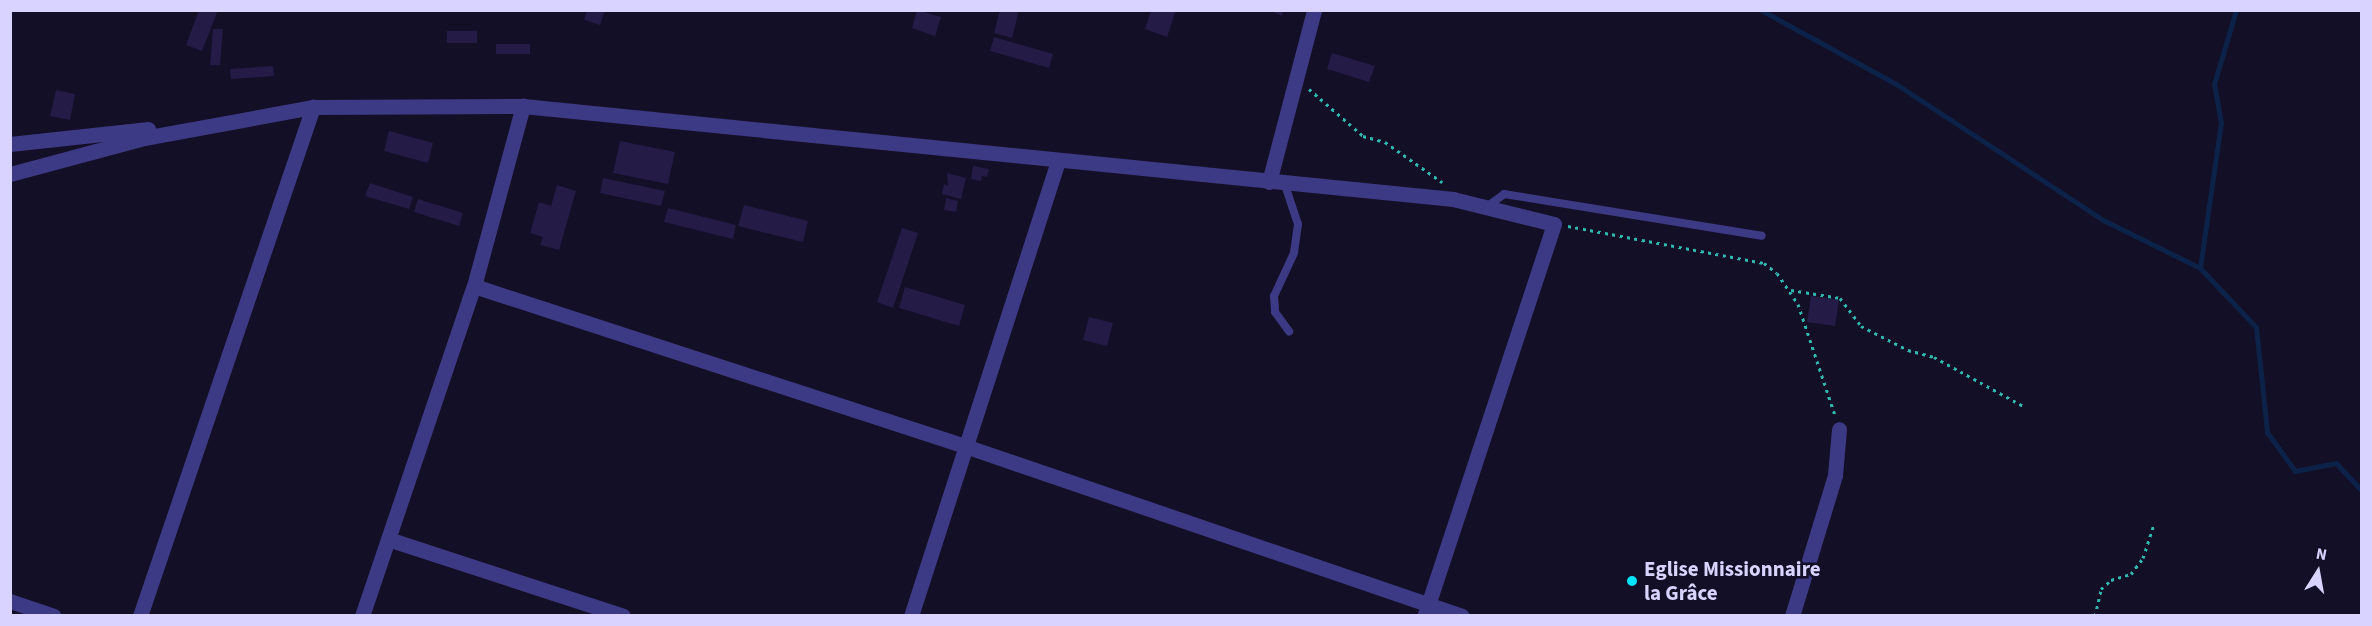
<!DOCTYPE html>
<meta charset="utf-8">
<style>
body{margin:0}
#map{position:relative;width:2372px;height:626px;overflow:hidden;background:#130f26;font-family:"Source Sans 3",sans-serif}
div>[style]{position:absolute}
.stream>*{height:5px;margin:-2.5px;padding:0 2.5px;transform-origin:2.5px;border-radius:2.5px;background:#0c2248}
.building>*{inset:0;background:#241b47}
.path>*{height:3px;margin-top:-1.5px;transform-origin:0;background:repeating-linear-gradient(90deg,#2fb8b0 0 3px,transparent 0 7.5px)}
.service>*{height:8px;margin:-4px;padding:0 4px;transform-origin:4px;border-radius:4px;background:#3d3a85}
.minor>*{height:15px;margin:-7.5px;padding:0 7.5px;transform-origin:7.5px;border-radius:7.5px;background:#3d3a85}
.dots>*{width:16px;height:16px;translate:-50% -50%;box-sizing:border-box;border:3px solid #130f26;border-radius:50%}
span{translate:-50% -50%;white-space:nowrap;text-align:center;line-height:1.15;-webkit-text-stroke:5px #130f26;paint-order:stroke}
.poi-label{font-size:21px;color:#d9d4ff;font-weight:700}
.left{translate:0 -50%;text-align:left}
.frame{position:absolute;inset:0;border:12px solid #d9d4ff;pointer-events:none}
.north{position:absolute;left:2288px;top:542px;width:60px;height:60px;-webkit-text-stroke:4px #130f26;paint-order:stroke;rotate:11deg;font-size:16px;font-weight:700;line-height:24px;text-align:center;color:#d9d4ff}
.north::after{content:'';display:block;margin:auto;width:21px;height:27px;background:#d9d4ff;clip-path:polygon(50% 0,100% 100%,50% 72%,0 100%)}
</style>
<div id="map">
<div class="stream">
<i style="left:1761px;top:10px;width:154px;rotate:28.7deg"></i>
<i style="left:1896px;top:84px;width:248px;rotate:33.3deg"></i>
<i style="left:2103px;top:220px;width:108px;rotate:26.3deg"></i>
<i style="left:2200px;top:268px;width:81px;rotate:46.5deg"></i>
<i style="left:2256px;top:327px;width:106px;rotate:84deg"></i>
<i style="left:2267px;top:432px;width:48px;rotate:54.3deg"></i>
<i style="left:2295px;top:471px;width:42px;rotate:-11deg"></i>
<i style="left:2336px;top:463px;width:38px;rotate:47deg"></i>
<i style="left:2200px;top:268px;width:147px;rotate:-81.8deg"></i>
<i style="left:2221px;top:123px;width:40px;rotate:-100deg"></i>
<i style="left:2214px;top:84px;width:77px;rotate:-73.4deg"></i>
</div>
<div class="building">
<i style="clip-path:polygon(199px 10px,218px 10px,202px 51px,186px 45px)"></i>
<i style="clip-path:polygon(587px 10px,605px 10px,600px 25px,584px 20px)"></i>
<i style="clip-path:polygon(917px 10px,941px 17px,935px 36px,912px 28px)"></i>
<i style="clip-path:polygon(1000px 10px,1019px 10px,1012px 38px,994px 33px)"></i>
<i style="clip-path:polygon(1151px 10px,1176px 10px,1167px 37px,1145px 29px)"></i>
<i style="clip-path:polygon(1269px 10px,1283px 10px,1282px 16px)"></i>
<i style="clip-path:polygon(213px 29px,223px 29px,220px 65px,210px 65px)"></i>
<i style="clip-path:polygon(447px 31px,477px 31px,477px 43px,447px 43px)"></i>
<i style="clip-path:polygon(994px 37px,1053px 54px,1049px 68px,990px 51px)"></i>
<i style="clip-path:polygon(496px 44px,530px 44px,530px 54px,496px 54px)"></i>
<i style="clip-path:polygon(1332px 53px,1375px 66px,1369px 82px,1327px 69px)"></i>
<i style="clip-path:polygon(273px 66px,274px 76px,231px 79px,230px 69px)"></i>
<i style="clip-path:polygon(56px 90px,75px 94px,70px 120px,50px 116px)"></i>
<i style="clip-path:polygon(389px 131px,433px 143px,428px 163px,384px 151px)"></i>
<i style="clip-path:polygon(620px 141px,675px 152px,668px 184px,613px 173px)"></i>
<i style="clip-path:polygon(973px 166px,989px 169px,987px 177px,982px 176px,981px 181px,971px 179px)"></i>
<i style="clip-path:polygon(947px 173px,966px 178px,961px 199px,942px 194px,944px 184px,948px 186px)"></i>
<i style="clip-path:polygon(603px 178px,665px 191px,661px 206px,600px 193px)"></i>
<i style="clip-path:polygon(370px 183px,413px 197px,409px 209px,365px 196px)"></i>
<i style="clip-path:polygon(557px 185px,576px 191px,559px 250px,540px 245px,543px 237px,530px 233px,539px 202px,551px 206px)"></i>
<i style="clip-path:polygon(946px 198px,958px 201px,956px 212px,944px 210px)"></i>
<i style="clip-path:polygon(418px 199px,463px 213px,459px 226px,414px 212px)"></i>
<i style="clip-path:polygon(744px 205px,808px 221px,803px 242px,738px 226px)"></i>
<i style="clip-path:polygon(668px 208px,736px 225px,733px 239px,664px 222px)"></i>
<i style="clip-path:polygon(902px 228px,918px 233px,893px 308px,877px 302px)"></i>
<i style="clip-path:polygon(905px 287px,965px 305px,959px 326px,899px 308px)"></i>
<i style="clip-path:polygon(1811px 296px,1839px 300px,1835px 326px,1807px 322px)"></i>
<i style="clip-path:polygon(1089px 317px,1113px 323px,1107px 346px,1083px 340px)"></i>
</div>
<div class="path">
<i style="left:1309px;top:89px;width:72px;rotate:41deg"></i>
<i style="left:1363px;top:136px;width:23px;rotate:15deg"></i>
<i style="left:1385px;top:142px;width:70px;rotate:35.1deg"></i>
<i style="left:1568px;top:226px;width:199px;rotate:10.7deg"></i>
<i style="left:1764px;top:263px;width:16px;rotate:38deg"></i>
<i style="left:1777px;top:273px;width:37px;rotate:56deg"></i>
<i style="left:1798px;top:304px;width:117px;rotate:71.6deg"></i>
<i style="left:1791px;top:290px;width:50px;rotate:9.3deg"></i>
<i style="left:1840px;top:298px;width:35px;rotate:53deg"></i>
<i style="left:1861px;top:326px;width:53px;rotate:27.1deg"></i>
<i style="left:1908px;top:350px;width:27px;rotate:15deg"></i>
<i style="left:1934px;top:357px;width:102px;rotate:28.8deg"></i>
<i style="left:2095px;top:616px;width:28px;rotate:-77deg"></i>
<i style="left:2101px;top:589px;width:13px;rotate:-42deg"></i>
<i style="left:2111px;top:580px;width:21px;rotate:-17deg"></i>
<i style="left:2131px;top:574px;width:20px;rotate:-53deg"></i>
<i style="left:2143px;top:558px;width:35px;rotate:-72deg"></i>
</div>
<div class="service">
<i style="left:1285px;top:185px;width:41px;rotate:71.6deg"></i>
<i style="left:1298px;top:224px;width:29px;rotate:98deg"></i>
<i style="left:1294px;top:253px;width:47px;rotate:114.9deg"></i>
<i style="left:1274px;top:296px;width:16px;rotate:86deg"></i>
<i style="left:1275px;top:312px;width:24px;rotate:54deg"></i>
<i style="left:1485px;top:208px;width:24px;rotate:-36deg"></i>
<i style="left:1504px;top:194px;width:261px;rotate:9.2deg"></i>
</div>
<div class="minor">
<i style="left:10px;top:144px;width:139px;rotate:-6.2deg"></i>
<i style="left:10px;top:174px;width:139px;rotate:-15deg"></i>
<i style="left:144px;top:138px;width:172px;rotate:-10.4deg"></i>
<i style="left:313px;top:107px;width:210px;rotate:-0.3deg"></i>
<i style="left:523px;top:106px;width:935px;rotate:5.71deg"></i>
<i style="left:1453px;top:199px;width:104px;rotate:13.9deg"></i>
<i style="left:1554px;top:224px;width:413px;rotate:108.3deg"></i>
<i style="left:1269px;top:182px;width:178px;rotate:-75.3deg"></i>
<i style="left:474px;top:286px;width:516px;rotate:18.05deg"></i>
<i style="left:965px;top:446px;width:525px;rotate:18.88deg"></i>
<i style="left:388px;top:539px;width:247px;rotate:18.1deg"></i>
<i style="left:10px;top:601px;width:46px;rotate:18.8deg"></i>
<i style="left:140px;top:616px;width:538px;rotate:-71.23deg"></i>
<i style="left:362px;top:616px;width:348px;rotate:-71.3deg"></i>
<i style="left:474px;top:286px;width:187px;rotate:-74.8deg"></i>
<i style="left:911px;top:616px;width:479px;rotate:-72.1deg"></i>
<i style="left:1792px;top:616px;width:147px;rotate:-73deg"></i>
<i style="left:1835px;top:475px;width:46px;rotate:-85deg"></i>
</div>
<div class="dots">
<i style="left:1632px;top:581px;background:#00e5ff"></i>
</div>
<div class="poi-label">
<span class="left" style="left:1644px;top:581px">Eglise Missionnaire<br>la Grâce</span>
</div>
<div class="frame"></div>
<div class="north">N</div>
</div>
